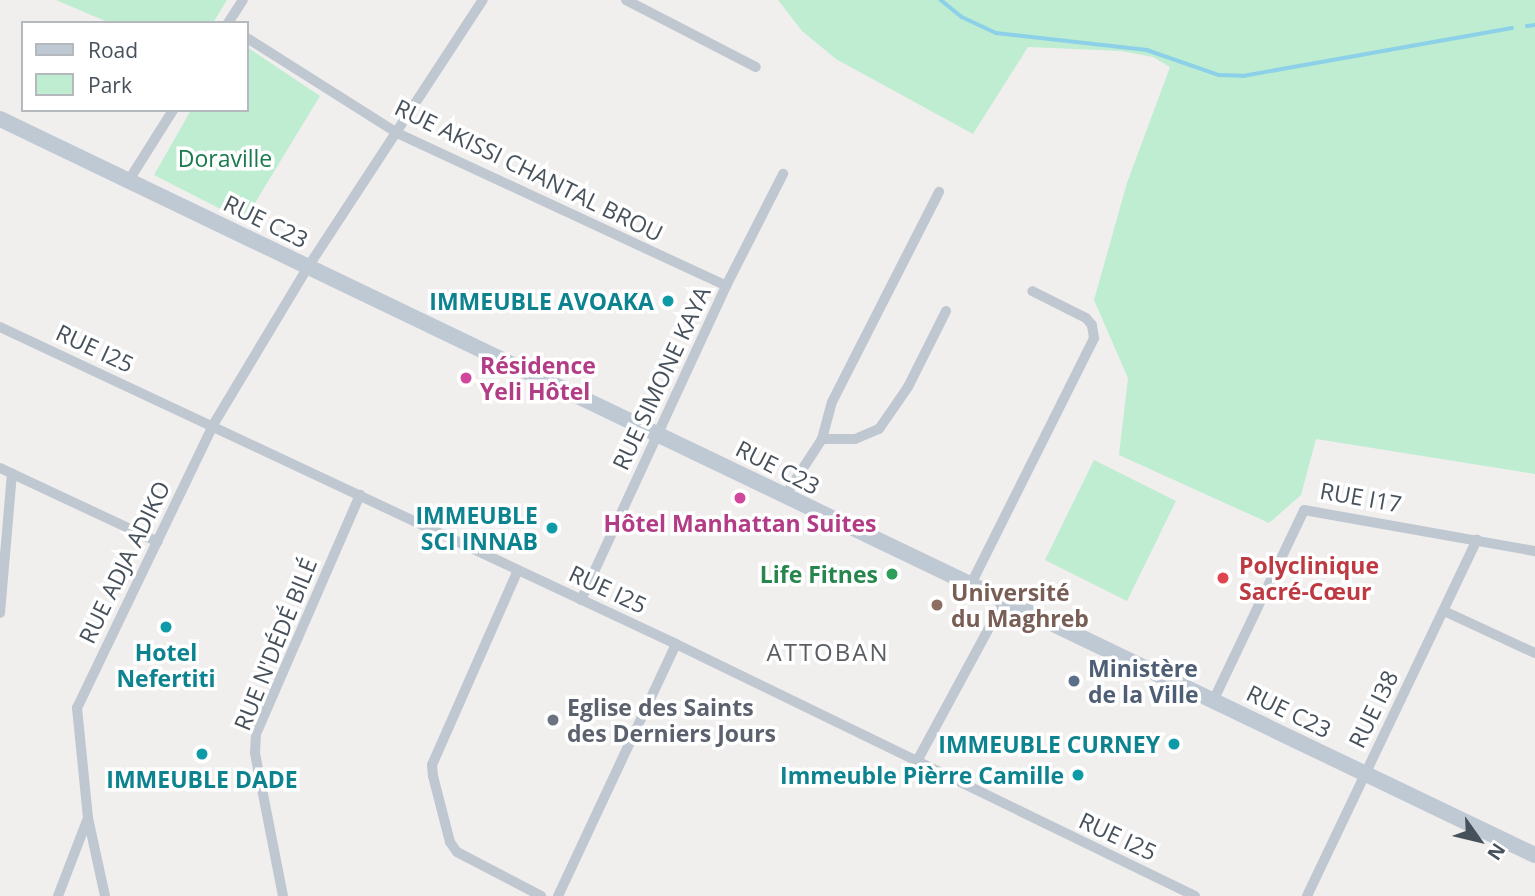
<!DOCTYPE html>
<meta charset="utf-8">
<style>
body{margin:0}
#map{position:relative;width:1535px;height:896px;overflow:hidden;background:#f1eeee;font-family:"Open Sans",sans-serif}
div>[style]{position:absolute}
.green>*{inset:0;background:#beedd2}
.stream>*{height:3.5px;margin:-1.75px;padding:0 1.75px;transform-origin:1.75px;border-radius:1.75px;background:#8dd1e8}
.street>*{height:10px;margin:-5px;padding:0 5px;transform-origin:5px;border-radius:5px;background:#bfc8d0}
.secondary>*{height:16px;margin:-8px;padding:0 8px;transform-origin:8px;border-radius:8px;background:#bfc9d4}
.dots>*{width:19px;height:19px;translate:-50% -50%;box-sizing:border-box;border:4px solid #fff;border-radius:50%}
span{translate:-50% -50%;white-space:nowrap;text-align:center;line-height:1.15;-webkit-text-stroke:7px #fff;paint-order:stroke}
.park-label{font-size:23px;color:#1a7a4e}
.street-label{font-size:23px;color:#47515b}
.culture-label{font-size:23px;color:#0d838f;font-weight:700}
.right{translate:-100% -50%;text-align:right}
.hotel-label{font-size:23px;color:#b23c85;font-weight:700}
.left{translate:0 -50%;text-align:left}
.health-label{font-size:23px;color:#be3a42;font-weight:700}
.leisure-label{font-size:23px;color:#27864d;font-weight:700}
.education-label{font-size:23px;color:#785e54;font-weight:700}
.service-label{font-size:23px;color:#4e5e75;font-weight:700}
.worship-label{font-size:23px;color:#5b616d;font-weight:700}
.neighbourhood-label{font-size:24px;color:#5b5e63;letter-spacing:2px}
.legend{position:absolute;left:21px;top:21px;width:228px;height:91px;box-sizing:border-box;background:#fff;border:2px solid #b5b9bd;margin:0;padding:9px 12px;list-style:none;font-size:21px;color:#47515b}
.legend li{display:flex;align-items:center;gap:14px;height:35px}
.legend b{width:35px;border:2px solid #b5b9bd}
.north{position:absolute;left:1444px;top:805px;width:70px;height:70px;-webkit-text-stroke:5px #fff;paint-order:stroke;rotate:124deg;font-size:19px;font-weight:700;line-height:28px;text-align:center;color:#47515b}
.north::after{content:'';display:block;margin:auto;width:24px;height:32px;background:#47515b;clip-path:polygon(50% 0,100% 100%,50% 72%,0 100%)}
</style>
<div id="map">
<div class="green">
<i style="clip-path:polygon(56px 0,227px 0,213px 23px,110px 23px)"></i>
<i style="clip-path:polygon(778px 0,1535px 0,1535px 474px,1316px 439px,1301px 495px,1269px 523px,1119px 455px,1128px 378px,1094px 300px,1127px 183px,1170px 67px,1153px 57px,1121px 51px,1028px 47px,973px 134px,836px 59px,802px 31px)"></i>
<i style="clip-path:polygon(247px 47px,320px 96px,244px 221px,154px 175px,191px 110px,247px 110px)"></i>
<i style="clip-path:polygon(1094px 460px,1176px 501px,1127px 601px,1045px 560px)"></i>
</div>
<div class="stream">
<i style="left:941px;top:0;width:27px;rotate:39deg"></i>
<i style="left:962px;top:17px;width:38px;rotate:25deg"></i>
<i style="left:996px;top:33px;width:152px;rotate:6.4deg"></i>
<i style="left:1147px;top:50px;width:76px;rotate:19.1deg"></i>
<i style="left:1219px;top:75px;width:24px;rotate:2deg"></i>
<i style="left:1243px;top:76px;width:273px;rotate:-10.1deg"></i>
<i style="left:1527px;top:26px;width:8px;rotate:-7deg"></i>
</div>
<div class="street">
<i style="left:626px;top:0;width:146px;rotate:27.3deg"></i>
<i style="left:228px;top:23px;width:27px;rotate:-57deg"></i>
<i style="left:247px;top:38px;width:178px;rotate:32.3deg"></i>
<i style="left:397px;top:133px;width:363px;rotate:24.9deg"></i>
<i style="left:129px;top:180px;width:83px;rotate:-57.8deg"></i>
<i style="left:0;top:327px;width:747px;rotate:25.12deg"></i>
<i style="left:676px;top:644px;width:577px;rotate:25.9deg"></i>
<i style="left:822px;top:439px;width:33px"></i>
<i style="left:855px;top:439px;width:26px;rotate:-23deg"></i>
<i style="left:879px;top:429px;width:51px;rotate:-55.4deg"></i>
<i style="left:908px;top:387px;width:85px;rotate:-63.4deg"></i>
<i style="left:0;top:468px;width:174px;rotate:25.1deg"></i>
<i style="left:785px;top:496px;width:68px;rotate:-57deg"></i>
<i style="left:822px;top:439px;width:38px;rotate:-75deg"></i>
<i style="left:832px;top:402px;width:236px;rotate:-63deg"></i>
<i style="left:518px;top:570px;width:213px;rotate:113.8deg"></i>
<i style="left:432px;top:765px;width:11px;rotate:85deg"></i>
<i style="left:433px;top:776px;width:68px;rotate:75.6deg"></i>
<i style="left:450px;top:842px;width:12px;rotate:55deg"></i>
<i style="left:457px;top:852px;width:95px;rotate:27.6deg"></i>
<i style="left:971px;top:584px;width:275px;rotate:-63.4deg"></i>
<i style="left:1094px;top:338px;width:13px;rotate:-99deg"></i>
<i style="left:1092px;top:325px;width:9px;rotate:-131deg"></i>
<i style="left:1086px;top:318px;width:60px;rotate:-153.4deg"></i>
<i style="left:581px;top:600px;width:346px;rotate:-65.2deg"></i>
<i style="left:726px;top:286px;width:126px;rotate:-63deg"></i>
<i style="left:1444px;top:611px;width:100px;rotate:24.8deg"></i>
<i style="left:0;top:613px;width:140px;rotate:-85.1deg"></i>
<i style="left:1214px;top:699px;width:209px;rotate:-64.5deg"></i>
<i style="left:1304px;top:510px;width:235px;rotate:10.1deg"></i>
<i style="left:916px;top:763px;width:185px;rotate:-61.6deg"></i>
<i style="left:88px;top:818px;width:80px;rotate:77.7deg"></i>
<i style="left:58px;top:896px;width:84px;rotate:-69deg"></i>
<i style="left:88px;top:818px;width:111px;rotate:-95.7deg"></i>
<i style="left:77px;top:708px;width:314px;rotate:-64.3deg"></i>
<i style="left:213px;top:425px;width:184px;rotate:-59deg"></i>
<i style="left:308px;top:267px;width:319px;rotate:-56.8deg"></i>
<i style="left:283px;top:896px;width:146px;rotate:-101.1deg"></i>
<i style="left:255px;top:753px;width:19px;rotate:-87deg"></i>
<i style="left:256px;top:734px;width:261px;rotate:-66.5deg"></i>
<i style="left:558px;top:896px;width:278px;rotate:-64.9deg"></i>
<i style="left:1307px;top:896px;width:395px;rotate:-64.5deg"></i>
</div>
<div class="secondary">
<i style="left:0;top:119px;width:1702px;rotate:25.62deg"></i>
</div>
<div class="dots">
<i style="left:668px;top:301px;background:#0f9aa8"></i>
<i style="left:466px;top:378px;background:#d1479c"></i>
<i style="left:740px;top:498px;background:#d1479c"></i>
<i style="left:552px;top:528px;background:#0f9aa8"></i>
<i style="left:892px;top:574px;background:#2e9e5b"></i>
<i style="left:1223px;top:578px;background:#e0444e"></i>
<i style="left:937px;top:605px;background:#8d6e63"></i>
<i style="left:166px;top:627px;background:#0f9aa8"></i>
<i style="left:1074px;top:681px;background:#5c6f8a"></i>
<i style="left:553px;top:720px;background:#6b7280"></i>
<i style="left:1174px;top:744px;background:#0f9aa8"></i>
<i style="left:202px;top:754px;background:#0f9aa8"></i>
<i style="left:1078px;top:775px;background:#0f9aa8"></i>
</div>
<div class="park-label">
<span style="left:225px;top:158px">Doraville</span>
</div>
<div class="street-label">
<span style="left:529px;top:170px;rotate:26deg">RUE AKISSI CHANTAL BROU</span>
<span style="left:266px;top:221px;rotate:26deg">RUE C23</span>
<span style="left:95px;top:348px;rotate:25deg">RUE I25</span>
<span style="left:661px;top:378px;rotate:-65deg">RUE SIMONE KAYA</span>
<span style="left:778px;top:467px;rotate:27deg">RUE C23</span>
<span style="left:1361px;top:497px;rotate:10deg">RUE I17</span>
<span style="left:124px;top:562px;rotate:-64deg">RUE ADJA ADIKO</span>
<span style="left:608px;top:589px;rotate:25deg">RUE I25</span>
<span style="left:275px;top:644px;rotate:-68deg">RUE N'DÉDÉ BILÉ</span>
<span style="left:1373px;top:709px;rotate:-64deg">RUE I38</span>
<span style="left:1289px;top:711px;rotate:26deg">RUE C23</span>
<span style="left:1118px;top:836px;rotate:25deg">RUE I25</span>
</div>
<div class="culture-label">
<span class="right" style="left:654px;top:301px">IMMEUBLE AVOAKA</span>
<span class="right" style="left:538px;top:528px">IMMEUBLE<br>SCI INNAB</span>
<span style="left:166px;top:665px">Hotel<br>Nefertiti</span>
<span class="right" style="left:1160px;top:744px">IMMEUBLE CURNEY</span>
<span class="right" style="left:1064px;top:775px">Immeuble Pièrre Camille</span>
<span style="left:202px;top:779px">IMMEUBLE DADE</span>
</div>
<div class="hotel-label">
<span class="left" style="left:480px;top:378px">Résidence<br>Yeli Hôtel</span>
<span style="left:740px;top:523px">Hôtel Manhattan Suites</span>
</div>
<div class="health-label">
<span class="left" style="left:1239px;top:578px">Polyclinique<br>Sacré-Cœur</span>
</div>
<div class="leisure-label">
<span class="right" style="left:878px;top:574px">Life Fitnes</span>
</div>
<div class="education-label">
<span class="left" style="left:951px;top:605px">Université<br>du Maghreb</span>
</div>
<div class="service-label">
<span class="left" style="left:1088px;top:681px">Ministère<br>de la Ville</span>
</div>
<div class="worship-label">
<span class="left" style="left:567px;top:720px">Eglise des Saints<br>des Derniers Jours</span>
</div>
<div class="neighbourhood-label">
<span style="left:828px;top:652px">ATTOBAN</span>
</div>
<ul class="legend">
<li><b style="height:9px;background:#bfc9d4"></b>Road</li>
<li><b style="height:19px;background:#beedd2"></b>Park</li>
</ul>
<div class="north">N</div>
</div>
